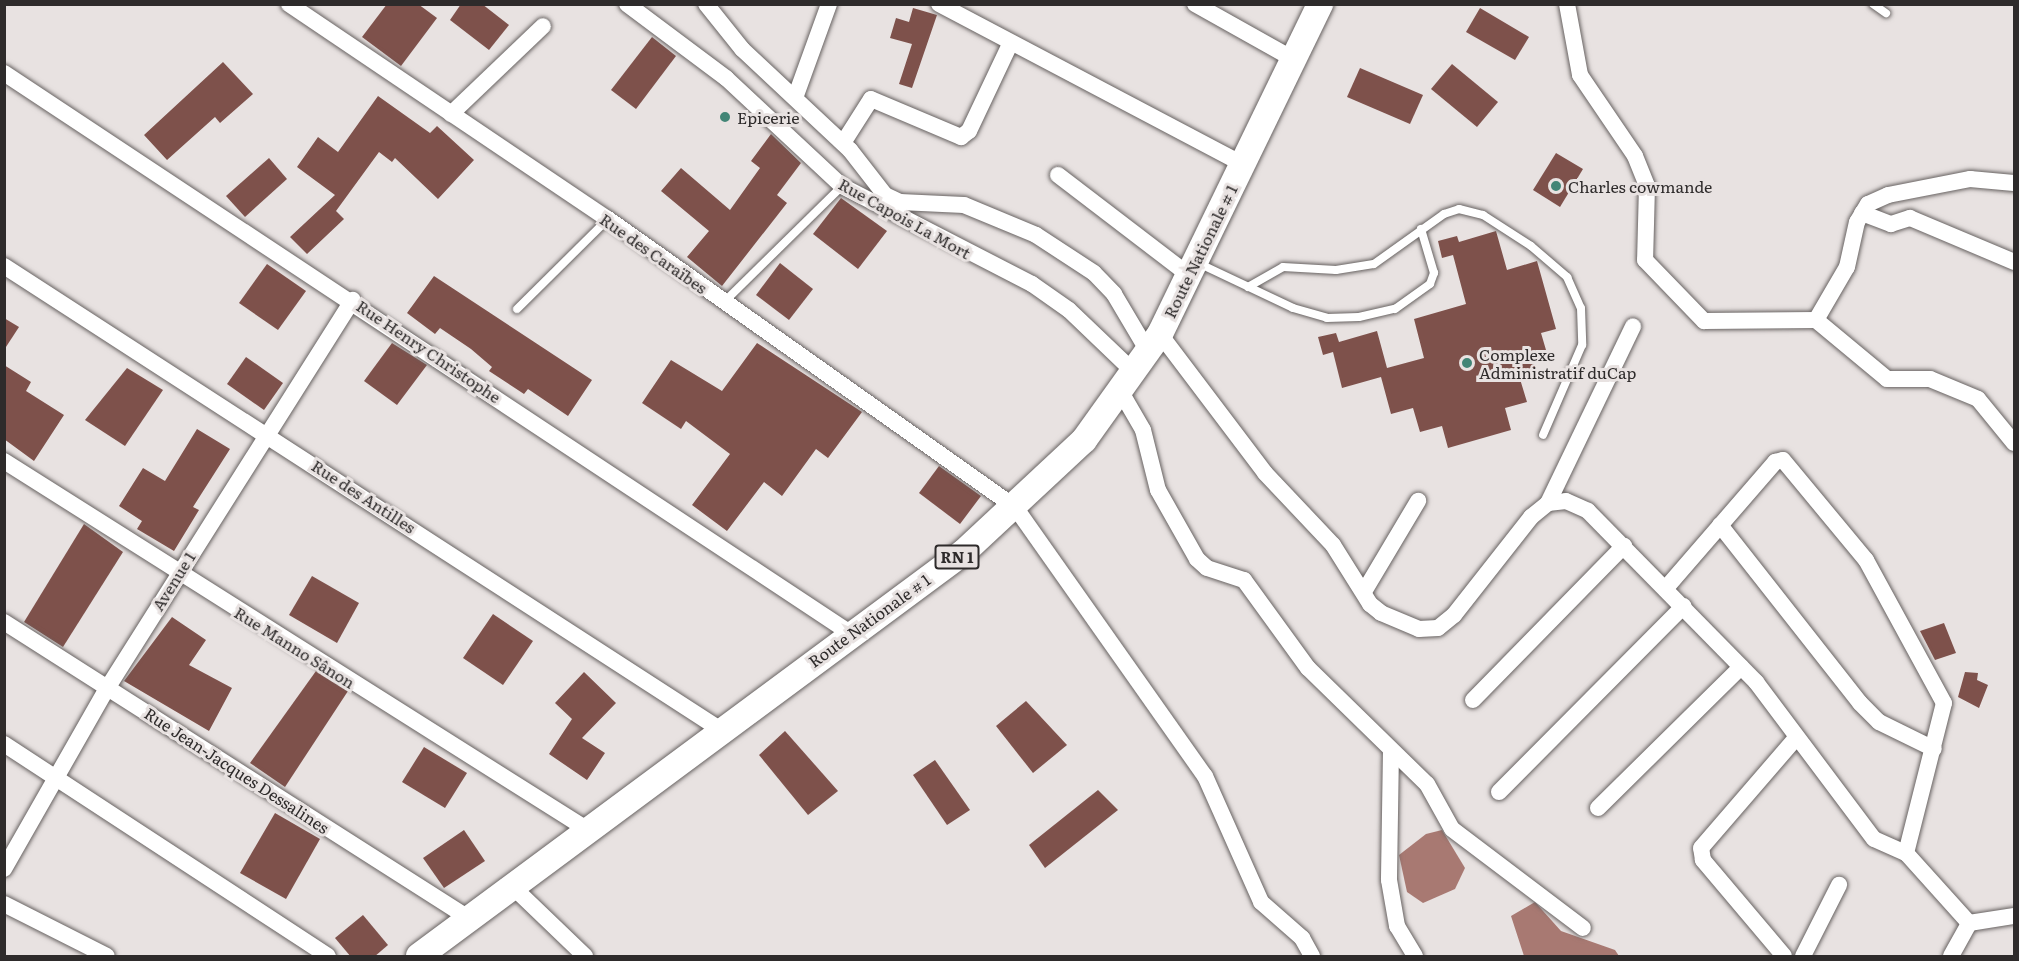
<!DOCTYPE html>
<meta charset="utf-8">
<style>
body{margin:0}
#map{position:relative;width:2019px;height:961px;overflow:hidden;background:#e8e2e1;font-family:Literata,serif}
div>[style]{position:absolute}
.water>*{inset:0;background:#a87972}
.building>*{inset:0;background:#7e514b}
.roads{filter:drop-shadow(0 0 2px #676261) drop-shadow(0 0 2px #676261)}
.service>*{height:8px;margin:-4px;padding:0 4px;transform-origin:4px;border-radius:4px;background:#fff}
.minor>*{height:16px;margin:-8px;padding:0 8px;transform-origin:8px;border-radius:8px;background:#fff}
.primary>*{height:26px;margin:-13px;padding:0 13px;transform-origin:13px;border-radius:13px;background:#fff}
.dots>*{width:16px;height:16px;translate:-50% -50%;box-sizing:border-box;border:3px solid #e8e2e1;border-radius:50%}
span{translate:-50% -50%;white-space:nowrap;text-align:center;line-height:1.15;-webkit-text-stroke:6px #e8e2e1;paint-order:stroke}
.shield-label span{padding:2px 4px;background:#e8e2e1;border:2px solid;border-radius:4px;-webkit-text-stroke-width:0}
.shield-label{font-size:15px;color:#2e2b2b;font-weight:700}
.poi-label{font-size:16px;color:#2e2b2b}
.left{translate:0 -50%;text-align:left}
.street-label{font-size:16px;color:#2e2b2b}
.frame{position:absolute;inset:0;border:6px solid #2e2b2b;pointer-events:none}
</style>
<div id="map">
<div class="water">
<i style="clip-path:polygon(1442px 830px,1465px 868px,1455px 889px,1423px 903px,1407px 892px,1399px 855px,1426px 834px)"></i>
<i style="clip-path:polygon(1535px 902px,1561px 931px,1615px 950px,1619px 956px,1524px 956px,1511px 916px)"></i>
</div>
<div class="building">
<i style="clip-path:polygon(387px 4px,418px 4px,437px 18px,401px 66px,362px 37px)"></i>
<i style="clip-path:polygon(461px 4px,482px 4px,509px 25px,489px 50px,450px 20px)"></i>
<i style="clip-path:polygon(913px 8px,937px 15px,912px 88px,899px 84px,912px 44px,890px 38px,896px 18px,909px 22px)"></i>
<i style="clip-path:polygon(1480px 8px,1529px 37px,1515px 60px,1466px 32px)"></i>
<i style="clip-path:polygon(652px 37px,676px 56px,636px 109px,611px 90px)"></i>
<i style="clip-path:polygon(223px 62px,253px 94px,220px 123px,215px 117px,167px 160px,144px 135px)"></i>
<i style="clip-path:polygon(1452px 64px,1498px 102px,1477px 127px,1431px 89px)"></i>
<i style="clip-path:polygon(1360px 68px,1423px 95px,1410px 124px,1347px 97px)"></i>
<i style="clip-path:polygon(378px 96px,430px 133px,437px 126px,474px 160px,438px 199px,395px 158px,392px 162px,379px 152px,336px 211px,344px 219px,307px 254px,290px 237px,335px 195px,297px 167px,318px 137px,338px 152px)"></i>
<i style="clip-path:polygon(771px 134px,801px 163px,777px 195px,787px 203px,722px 286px,687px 257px,709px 231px,661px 191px,681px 168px,730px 210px,760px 168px,751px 161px)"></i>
<i style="clip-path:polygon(1556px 153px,1583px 169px,1560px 207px,1533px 190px)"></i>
<i style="clip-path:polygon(269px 158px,287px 179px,245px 217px,226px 196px)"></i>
<i style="clip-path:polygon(841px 198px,887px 231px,858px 269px,813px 234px)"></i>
<i style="clip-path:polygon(1496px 231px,1507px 270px,1537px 261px,1556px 329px,1541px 333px,1546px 350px,1531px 354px,1537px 374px,1520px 379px,1527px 402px,1505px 408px,1511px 430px,1448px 448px,1442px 426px,1420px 432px,1413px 408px,1391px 414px,1381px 377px,1342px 388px,1333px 352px,1323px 355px,1318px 337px,1336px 333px,1339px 342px,1377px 331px,1387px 368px,1424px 358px,1414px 319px,1466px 304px,1453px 255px,1442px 258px,1438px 241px,1457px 236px,1459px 242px)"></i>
<i style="clip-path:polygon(780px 263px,813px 289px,789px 320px,756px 295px)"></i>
<i style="clip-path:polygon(267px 264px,306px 291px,278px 330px,239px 303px)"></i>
<i style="clip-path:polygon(434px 276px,592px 380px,568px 416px,528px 389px,524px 394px,489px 371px,492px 367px,471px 349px,440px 328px,435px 334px,407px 313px)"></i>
<i style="clip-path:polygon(4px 318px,19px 327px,4px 350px)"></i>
<i style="clip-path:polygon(392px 343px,427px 365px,397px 405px,364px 381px)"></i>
<i style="clip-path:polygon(757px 343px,862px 412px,828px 458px,816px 449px,782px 496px,764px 482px,727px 531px,692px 505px,730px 454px,686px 421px,681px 429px,642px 403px,671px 360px,722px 391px)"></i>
<i style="clip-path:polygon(246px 357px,283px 383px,264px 410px,227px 384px)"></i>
<i style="clip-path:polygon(4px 365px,31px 382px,26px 391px,64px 415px,34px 461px,4px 439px)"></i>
<i style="clip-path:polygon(127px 368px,163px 390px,125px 446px,85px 420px)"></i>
<i style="clip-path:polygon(197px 429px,230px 449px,193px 507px,199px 510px,174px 551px,137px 529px,142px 521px,119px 506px,143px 468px,165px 481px)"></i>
<i style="clip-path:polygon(939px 466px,981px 496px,960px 524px,919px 493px)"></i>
<i style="clip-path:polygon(84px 524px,123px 552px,63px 647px,24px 622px)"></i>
<i style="clip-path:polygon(312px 576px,359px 603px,337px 643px,289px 615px)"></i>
<i style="clip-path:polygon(493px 614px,533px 641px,503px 685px,463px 658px)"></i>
<i style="clip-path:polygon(172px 617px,206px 640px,189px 665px,232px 688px,209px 731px,124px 681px)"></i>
<i style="clip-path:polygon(1944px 623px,1956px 653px,1935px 660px,1920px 631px)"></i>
<i style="clip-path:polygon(316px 671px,348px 691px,285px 787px,250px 763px)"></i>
<i style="clip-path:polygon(584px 672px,616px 703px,582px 738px,605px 753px,587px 780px,549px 754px,572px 719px,555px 703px)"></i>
<i style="clip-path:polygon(1965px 672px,1978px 673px,1977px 680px,1988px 685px,1979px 708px,1958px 697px)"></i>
<i style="clip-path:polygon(1026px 701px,1067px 745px,1033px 773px,996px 726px)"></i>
<i style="clip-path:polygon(785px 731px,838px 791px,808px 815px,759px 755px)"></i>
<i style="clip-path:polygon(424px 747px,467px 773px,445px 808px,402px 782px)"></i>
<i style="clip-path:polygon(935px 760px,970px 810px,947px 825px,913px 775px)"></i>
<i style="clip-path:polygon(1098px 790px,1118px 810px,1045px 868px,1029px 845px)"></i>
<i style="clip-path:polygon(275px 813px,320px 839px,286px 899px,240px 873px)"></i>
<i style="clip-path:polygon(464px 830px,485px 861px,444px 888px,423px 858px)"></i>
<i style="clip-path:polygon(363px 915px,388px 945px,374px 957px,351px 957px,335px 938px)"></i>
</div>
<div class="roads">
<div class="service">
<i style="left:1873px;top:4px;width:16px;rotate:35deg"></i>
<i style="left:1198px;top:263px;width:105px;rotate:25.3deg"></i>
<i style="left:1293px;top:308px;width:35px;rotate:16deg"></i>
<i style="left:1327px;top:318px;width:32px;rotate:-2deg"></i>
<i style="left:1359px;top:317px;width:37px;rotate:-13deg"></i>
<i style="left:1395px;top:309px;width:43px;rotate:-35.5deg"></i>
<i style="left:1430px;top:284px;width:12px;rotate:-70deg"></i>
<i style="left:1434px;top:273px;width:46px;rotate:-106.5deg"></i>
<i style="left:1248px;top:287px;width:40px;rotate:-29.7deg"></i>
<i style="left:1283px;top:267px;width:53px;rotate:3.2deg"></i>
<i style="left:1336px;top:270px;width:38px;rotate:-9deg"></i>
<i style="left:1374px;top:264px;width:86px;rotate:-35.5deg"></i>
<i style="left:1444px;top:214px;width:16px;rotate:-18deg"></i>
<i style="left:1459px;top:209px;width:25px;rotate:14deg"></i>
<i style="left:1483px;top:215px;width:57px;rotate:32.9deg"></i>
<i style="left:1531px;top:246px;width:48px;rotate:40.7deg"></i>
<i style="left:1567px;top:277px;width:34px;rotate:66deg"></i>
<i style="left:1581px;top:308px;width:37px;rotate:88deg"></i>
<i style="left:1582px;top:345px;width:98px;rotate:113.4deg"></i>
<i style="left:724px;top:302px;width:165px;rotate:-44.5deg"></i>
<i style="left:517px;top:309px;width:128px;rotate:-44.7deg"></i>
</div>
<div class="minor">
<i style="left:289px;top:4px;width:385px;rotate:34deg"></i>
<i style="left:608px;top:219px;width:499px;rotate:35.3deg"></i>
<i style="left:1015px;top:507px;width:329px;rotate:54.8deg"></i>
<i style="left:1205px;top:776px;width:138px;rotate:66deg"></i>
<i style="left:1261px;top:902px;width:55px;rotate:41.3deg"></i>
<i style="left:1302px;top:938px;width:21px;rotate:61deg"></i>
<i style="left:627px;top:4px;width:124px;rotate:36.8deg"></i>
<i style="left:726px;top:78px;width:158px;rotate:43deg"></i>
<i style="left:842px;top:186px;width:214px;rotate:27.3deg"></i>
<i style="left:1032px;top:284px;width:45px;rotate:35.1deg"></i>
<i style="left:1069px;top:310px;width:91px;rotate:43.7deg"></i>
<i style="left:706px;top:4px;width:58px;rotate:51.3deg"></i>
<i style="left:742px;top:49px;width:148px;rotate:43.1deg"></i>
<i style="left:850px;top:150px;width:57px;rotate:52.1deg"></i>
<i style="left:885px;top:195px;width:17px;rotate:25deg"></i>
<i style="left:900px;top:202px;width:64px;rotate:2.7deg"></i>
<i style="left:964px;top:205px;width:78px;rotate:22.6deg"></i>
<i style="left:1036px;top:235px;width:69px;rotate:33.2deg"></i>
<i style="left:1094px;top:273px;width:29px;rotate:46deg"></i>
<i style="left:1114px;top:294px;width:69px;rotate:59.3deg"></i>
<i style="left:939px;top:4px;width:343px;rotate:27.8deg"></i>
<i style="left:1195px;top:4px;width:112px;rotate:29.3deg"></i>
<i style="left:1567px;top:4px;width:72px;rotate:79.6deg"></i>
<i style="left:1580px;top:75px;width:98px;rotate:55.8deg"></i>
<i style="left:1635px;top:156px;width:32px;rotate:68deg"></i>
<i style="left:1647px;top:186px;width:74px;rotate:91.5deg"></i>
<i style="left:1645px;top:260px;width:85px;rotate:46deg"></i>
<i style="left:1704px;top:321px;width:112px;rotate:-0.5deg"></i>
<i style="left:1816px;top:320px;width:92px;rotate:39.7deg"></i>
<i style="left:1887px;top:379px;width:43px"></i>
<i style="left:1930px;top:379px;width:52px;rotate:22.6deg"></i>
<i style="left:1978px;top:399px;width:57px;rotate:50.7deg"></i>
<i style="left:4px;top:73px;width:1015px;rotate:33.5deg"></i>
<i style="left:795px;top:98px;width:100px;rotate:-70.1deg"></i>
<i style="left:451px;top:114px;width:127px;rotate:-43.7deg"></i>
<i style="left:843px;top:143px;width:52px;rotate:-57.5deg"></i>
<i style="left:871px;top:99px;width:98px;rotate:22.9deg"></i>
<i style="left:961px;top:137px;width:10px;rotate:-37deg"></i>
<i style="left:969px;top:131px;width:98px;rotate:-64.7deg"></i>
<i style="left:1058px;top:175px;width:165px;rotate:37.4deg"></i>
<i style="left:1862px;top:213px;width:31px;rotate:21deg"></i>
<i style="left:1891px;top:224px;width:20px;rotate:-18deg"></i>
<i style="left:1910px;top:218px;width:113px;rotate:22.9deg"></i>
<i style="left:4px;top:266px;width:854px;rotate:32.91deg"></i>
<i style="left:1816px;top:320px;width:61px;rotate:-59.7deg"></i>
<i style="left:1847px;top:267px;width:46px;rotate:-77.5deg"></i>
<i style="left:1857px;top:222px;width:21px;rotate:-59deg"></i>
<i style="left:1868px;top:204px;width:22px;rotate:-24deg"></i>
<i style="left:1888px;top:195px;width:84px;rotate:-11deg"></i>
<i style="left:1970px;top:179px;width:44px;rotate:5.2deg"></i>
<i style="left:1160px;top:334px;width:174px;rotate:52.9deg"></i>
<i style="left:1265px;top:473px;width:99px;rotate:46.6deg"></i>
<i style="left:1333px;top:545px;width:70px;rotate:57.9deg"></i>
<i style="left:1370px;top:604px;width:14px;rotate:39deg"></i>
<i style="left:1381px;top:613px;width:41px;rotate:22.8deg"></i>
<i style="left:1419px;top:629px;width:19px;rotate:-3deg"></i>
<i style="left:1438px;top:628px;width:21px;rotate:-39deg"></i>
<i style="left:1454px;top:615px;width:125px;rotate:-51.8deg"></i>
<i style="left:1531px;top:517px;width:22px;rotate:-39deg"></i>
<i style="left:1548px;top:503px;width:18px;rotate:-6deg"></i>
<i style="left:1566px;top:501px;width:24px;rotate:24deg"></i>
<i style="left:1588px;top:511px;width:240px;rotate:45.5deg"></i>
<i style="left:1756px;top:682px;width:196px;rotate:53.1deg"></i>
<i style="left:1874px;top:839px;width:35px;rotate:24deg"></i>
<i style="left:1906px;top:853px;width:94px;rotate:48deg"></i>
<i style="left:1969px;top:923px;width:46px;rotate:-8.8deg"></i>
<i style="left:1121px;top:392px;width:44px;rotate:59.9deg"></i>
<i style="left:1143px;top:430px;width:62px;rotate:76deg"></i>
<i style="left:1158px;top:490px;width:79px;rotate:60.5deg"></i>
<i style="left:1197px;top:559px;width:13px;rotate:42deg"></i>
<i style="left:1207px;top:568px;width:39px;rotate:18deg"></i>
<i style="left:1244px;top:580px;width:109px;rotate:54deg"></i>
<i style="left:1308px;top:668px;width:166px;rotate:44.3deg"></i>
<i style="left:1427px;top:784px;width:51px;rotate:60.9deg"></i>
<i style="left:1452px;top:829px;width:164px;rotate:37.1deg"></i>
<i style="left:4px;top:461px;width:691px;rotate:32.29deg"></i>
<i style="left:1548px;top:503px;width:196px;rotate:-64.3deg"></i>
<i style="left:1720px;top:525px;width:226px;rotate:51.8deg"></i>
<i style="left:1860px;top:703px;width:27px;rotate:45deg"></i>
<i style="left:1879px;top:722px;width:61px;rotate:26.1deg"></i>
<i style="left:1666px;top:588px;width:167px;rotate:-49.1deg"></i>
<i style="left:1775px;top:462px;width:8px;rotate:-14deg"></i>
<i style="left:1783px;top:460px;width:130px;rotate:50.3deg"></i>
<i style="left:1866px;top:560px;width:163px;rotate:61.4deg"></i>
<i style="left:1944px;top:703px;width:155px;rotate:104.2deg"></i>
<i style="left:1365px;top:590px;width:104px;rotate:-59.2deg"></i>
<i style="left:4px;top:622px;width:553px;rotate:32.51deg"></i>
<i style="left:1473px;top:700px;width:216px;rotate:-45.6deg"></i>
<i style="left:4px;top:744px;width:387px;rotate:33.2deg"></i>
<i style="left:1391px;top:750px;width:130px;rotate:90.9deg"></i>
<i style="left:1389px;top:880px;width:47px;rotate:80.1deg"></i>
<i style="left:1397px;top:926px;width:35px;rotate:59deg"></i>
<i style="left:1499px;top:792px;width:262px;rotate:-45.2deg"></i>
<i style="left:1598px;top:808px;width:201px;rotate:-44.6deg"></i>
<i style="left:4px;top:869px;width:210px;rotate:-60.3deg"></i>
<i style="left:108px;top:687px;width:458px;rotate:-57.7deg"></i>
<i style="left:513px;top:887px;width:100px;rotate:43.8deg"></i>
<i style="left:4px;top:904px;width:115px;rotate:26.8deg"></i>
<i style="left:1784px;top:956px;width:126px;rotate:-130.2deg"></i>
<i style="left:1703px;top:860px;width:12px;rotate:-99deg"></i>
<i style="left:1701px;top:848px;width:145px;rotate:-49.2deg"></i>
<i style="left:1803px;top:956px;width:80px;rotate:-63.1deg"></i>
<i style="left:1951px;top:956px;width:38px;rotate:-61deg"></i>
</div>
<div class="primary">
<i style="left:419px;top:956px;width:678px;rotate:-36.55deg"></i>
<i style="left:964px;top:552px;width:164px;rotate:-43deg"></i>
<i style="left:1084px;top:440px;width:130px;rotate:-54.4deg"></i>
<i style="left:1160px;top:334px;width:367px;rotate:-64.1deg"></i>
</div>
</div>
<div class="dots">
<i style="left:725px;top:117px;background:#428576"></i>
<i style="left:1556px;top:186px;background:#428576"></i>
<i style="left:1467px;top:363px;background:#428576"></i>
</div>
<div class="shield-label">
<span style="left:957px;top:557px">RN 1</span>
</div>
<div class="poi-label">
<span class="left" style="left:737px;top:117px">Epicerie</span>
<span class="left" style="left:1568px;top:186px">Charles cowmande</span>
<span class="left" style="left:1479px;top:363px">Complexe<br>Administratif duCap</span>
</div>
<div class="street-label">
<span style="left:905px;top:218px;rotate:29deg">Rue Capois La Mort</span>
<span style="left:1200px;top:251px;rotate:-64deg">Route Nationale # 1</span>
<span style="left:654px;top:253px;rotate:35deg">Rue des Caraïbes</span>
<span style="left:429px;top:351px;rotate:34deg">Rue Henry Christophe</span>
<span style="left:364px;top:496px;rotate:33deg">Rue des Antilles</span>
<span style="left:173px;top:581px;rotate:-58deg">Avenue 1</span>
<span style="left:869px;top:620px;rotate:-36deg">Route Nationale # 1</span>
<span style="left:295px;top:647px;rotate:32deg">Rue Manno Sânon</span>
<span style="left:237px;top:770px;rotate:33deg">Rue Jean-Jacques Dessalines</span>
</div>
<div class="frame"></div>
</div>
